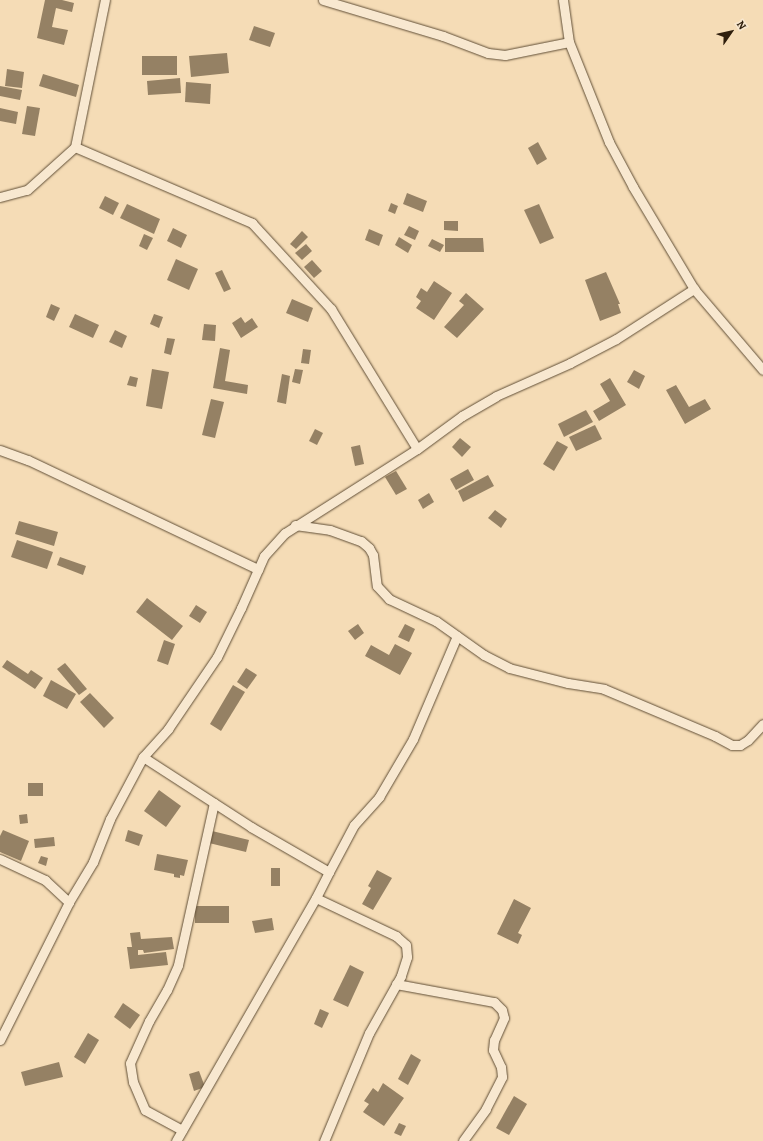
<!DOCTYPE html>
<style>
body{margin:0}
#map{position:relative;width:763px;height:1141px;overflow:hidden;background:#f5dcb6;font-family:Alegreya,serif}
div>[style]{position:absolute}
.building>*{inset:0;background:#958164}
.roads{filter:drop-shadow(0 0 1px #604e36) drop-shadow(0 0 1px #604e36)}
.street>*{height:9px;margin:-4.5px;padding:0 4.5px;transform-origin:4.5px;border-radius:4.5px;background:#f8e8d0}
span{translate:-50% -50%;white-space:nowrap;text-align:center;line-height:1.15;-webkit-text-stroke:4px #f8e8d0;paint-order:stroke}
.north{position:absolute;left:711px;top:12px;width:40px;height:40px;-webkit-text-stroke:3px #f8e8d0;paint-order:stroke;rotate:56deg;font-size:11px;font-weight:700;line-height:16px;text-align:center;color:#2e1e0c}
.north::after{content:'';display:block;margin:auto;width:14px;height:18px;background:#2e1e0c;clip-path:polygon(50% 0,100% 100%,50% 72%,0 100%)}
</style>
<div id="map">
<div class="building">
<i style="clip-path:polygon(45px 0,62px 0,74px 3px,72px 12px,56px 8px,52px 27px,68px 30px,64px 45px,37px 38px)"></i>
<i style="clip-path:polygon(254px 26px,275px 33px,270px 47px,249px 40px)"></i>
<i style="clip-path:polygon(227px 53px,229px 73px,191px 77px,189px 56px)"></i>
<i style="clip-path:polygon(142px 56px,177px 56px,177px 75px,142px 75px)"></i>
<i style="clip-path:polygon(7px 69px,24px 72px,22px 88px,5px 86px)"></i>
<i style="clip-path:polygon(43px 74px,79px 85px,76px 97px,39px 86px)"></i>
<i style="clip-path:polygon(180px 78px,181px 93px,148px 95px,147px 81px)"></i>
<i style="clip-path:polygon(186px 82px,211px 84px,210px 104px,185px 102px)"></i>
<i style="clip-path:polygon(0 86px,22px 90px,20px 100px,0 96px)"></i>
<i style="clip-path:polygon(27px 106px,40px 108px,35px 136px,22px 134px)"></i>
<i style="clip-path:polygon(0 108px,18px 112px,16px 124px,0 121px)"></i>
<i style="clip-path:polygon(538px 142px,547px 159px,537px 165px,528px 148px)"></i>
<i style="clip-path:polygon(407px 193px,427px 201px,423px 212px,403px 204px)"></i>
<i style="clip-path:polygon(105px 196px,119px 203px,113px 215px,99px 208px)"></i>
<i style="clip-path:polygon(391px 203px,398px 206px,395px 214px,388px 211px)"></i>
<i style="clip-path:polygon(127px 204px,160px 219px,154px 234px,120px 218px)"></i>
<i style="clip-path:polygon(539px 204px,554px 238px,540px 244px,524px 210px)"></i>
<i style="clip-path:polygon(444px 221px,458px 221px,458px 231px,444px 230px)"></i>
<i style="clip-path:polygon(409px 226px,419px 231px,415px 240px,404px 235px)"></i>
<i style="clip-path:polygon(173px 228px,187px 235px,181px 248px,167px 241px)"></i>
<i style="clip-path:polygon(369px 229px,383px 235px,379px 246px,365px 240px)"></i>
<i style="clip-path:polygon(302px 231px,308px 237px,296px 249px,290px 244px)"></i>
<i style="clip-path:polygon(144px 234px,153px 238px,147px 250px,139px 246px)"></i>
<i style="clip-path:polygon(399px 237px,412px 245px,408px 253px,395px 245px)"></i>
<i style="clip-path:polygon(445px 238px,483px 238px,484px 252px,445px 252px)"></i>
<i style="clip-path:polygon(432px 239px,444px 245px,440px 252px,428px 246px)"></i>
<i style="clip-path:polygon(306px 244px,312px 251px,302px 260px,295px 253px)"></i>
<i style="clip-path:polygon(176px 259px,198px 269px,189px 290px,167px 280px)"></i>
<i style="clip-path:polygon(312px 260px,322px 271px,314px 278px,304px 267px)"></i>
<i style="clip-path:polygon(222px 270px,231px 289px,224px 292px,215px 273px)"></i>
<i style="clip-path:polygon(606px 272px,620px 304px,618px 304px,621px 313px,600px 321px,585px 280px)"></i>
<i style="clip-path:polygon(434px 281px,452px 293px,434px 320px,416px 308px,421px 301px,416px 297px,421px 288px,427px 292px)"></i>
<i style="clip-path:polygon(466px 293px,484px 309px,457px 338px,444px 327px,464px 305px,459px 301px)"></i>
<i style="clip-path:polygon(292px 299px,313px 308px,308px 322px,286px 313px)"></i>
<i style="clip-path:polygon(51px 304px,60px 308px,54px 321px,46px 317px)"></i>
<i style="clip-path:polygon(75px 314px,99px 325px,93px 338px,69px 327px)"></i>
<i style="clip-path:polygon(154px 314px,163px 317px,159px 328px,150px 324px)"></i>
<i style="clip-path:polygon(241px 317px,245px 323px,252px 318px,258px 327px,241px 338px,232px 323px)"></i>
<i style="clip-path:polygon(204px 324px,216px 325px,215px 341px,202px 340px)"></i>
<i style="clip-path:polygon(115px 330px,127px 336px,122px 348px,109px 342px)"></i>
<i style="clip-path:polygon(167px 338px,175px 339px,171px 355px,164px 353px)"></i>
<i style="clip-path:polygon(220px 348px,230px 350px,225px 381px,248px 385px,247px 394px,213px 388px)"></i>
<i style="clip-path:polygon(303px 349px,311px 350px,309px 364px,301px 363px)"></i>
<i style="clip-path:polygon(152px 369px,169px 372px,162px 409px,146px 406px)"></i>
<i style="clip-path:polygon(295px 369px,303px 370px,300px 384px,292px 382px)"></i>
<i style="clip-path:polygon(634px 370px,645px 376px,639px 389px,627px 382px)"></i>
<i style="clip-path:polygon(282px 374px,290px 376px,286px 404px,277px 402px)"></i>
<i style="clip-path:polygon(130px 376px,138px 378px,136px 387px,127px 385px)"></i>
<i style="clip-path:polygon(610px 378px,626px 405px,599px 421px,593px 411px,610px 401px,600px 384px)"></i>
<i style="clip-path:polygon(676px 385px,689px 407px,705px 399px,711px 409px,685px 424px,666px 390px)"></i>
<i style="clip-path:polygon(211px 399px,224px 402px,215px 438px,202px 435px)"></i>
<i style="clip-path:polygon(586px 410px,593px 422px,564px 437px,558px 424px)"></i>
<i style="clip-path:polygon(595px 425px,602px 439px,576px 451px,569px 437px)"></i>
<i style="clip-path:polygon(315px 429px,323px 433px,317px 445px,309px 441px)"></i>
<i style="clip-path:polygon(460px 438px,471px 447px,462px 457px,452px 447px)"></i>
<i style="clip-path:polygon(557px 441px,568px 447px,554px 471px,543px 464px)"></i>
<i style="clip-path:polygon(360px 445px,364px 464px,355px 466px,351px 447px)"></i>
<i style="clip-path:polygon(468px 469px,474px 480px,456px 490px,450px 479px)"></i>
<i style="clip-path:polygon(396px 471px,407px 489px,396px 495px,385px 477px)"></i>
<i style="clip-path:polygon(488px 475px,494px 486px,463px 502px,458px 491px)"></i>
<i style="clip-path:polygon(429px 493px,434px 502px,423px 509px,418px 500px)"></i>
<i style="clip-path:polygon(495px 510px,507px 519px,501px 528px,488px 518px)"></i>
<i style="clip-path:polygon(19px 521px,58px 532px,54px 546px,15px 534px)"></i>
<i style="clip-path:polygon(17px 540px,53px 552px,47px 569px,11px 557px)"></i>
<i style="clip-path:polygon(60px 557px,86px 566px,83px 575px,57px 565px)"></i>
<i style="clip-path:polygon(147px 598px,183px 626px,172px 640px,136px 612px)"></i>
<i style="clip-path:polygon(196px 605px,207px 612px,200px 623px,189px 616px)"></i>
<i style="clip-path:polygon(358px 624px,364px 633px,355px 640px,348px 631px)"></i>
<i style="clip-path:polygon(405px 624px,415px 629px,409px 642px,398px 637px)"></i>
<i style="clip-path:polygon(164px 640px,175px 644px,168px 665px,157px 661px)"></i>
<i style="clip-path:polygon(395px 644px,412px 653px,400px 675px,365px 656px,371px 645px,389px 655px)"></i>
<i style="clip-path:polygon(7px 660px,28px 674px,31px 670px,43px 678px,35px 689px,2px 667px)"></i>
<i style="clip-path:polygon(65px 663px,87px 689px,79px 695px,57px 669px)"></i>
<i style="clip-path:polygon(246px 668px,257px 675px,247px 689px,237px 682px)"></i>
<i style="clip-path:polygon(51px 680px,76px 694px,67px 709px,43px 696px)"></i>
<i style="clip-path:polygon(233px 685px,245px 692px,221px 731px,210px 724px)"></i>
<i style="clip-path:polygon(90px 693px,114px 718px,104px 728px,80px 702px)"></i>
<i style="clip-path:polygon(28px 783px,43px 783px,43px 796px,28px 796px)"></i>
<i style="clip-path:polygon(159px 790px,181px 806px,166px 827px,144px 811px)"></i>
<i style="clip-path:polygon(27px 814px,28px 823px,20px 824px,19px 815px)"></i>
<i style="clip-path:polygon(3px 830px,29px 841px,21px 861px,0 852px,0 836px)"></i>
<i style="clip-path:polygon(128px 830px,143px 835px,139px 846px,125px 841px)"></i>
<i style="clip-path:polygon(212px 831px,249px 840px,246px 852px,209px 843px)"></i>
<i style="clip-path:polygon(54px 837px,55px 846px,35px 848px,34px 839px)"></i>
<i style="clip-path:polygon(157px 854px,188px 860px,184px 876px,180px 875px,180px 878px,174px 877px,174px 874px,154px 870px)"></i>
<i style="clip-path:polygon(41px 856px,48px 858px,46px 866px,38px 863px)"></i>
<i style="clip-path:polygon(271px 868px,280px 868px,280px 886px,271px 886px)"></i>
<i style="clip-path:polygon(377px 870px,392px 878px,373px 910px,362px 904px,371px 888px,368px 886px)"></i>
<i style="clip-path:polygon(514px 899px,531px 908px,518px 933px,522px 935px,518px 944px,497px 934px)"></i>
<i style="clip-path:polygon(195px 906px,229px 906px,229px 923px,195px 923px)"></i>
<i style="clip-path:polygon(272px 918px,274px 930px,255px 933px,252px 921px)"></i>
<i style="clip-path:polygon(140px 932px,141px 939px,172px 937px,174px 949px,144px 953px,143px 950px,138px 950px,138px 955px,166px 952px,168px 965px,130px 969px,127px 947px,132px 947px,130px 933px)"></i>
<i style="clip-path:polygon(350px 965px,364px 972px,348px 1007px,333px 1000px)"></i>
<i style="clip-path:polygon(123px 1003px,140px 1015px,130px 1029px,114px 1017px)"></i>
<i style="clip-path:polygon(320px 1009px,329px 1013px,322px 1028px,314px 1024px)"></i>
<i style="clip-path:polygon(88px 1033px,99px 1040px,85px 1064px,74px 1057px)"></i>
<i style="clip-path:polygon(411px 1054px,421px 1060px,408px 1085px,398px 1079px)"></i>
<i style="clip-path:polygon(59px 1062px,63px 1077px,25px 1086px,21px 1072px)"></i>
<i style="clip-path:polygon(199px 1071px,205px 1087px,194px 1091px,189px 1074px)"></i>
<i style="clip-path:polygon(383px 1083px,404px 1098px,384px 1126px,363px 1112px,369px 1104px,364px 1101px,373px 1088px,378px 1092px)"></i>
<i style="clip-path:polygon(514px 1096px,527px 1104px,509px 1135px,496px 1128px)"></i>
<i style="clip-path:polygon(399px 1123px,406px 1126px,401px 1136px,394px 1133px)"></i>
</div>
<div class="roads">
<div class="street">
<i style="left:323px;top:0;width:125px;rotate:16.7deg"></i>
<i style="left:443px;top:36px;width:48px;rotate:20.7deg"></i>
<i style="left:488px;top:53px;width:17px;rotate:7deg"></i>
<i style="left:505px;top:55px;width:65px;rotate:-11.5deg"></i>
<i style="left:563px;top:0;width:42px;rotate:81.9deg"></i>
<i style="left:569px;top:42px;width:108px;rotate:68.2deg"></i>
<i style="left:609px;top:142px;width:51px;rotate:61.9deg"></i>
<i style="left:633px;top:187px;width:119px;rotate:59.1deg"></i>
<i style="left:694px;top:289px;width:106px;rotate:49.6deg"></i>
<i style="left:75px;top:147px;width:150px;rotate:-78.5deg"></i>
<i style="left:0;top:197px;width:28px;rotate:-15deg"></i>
<i style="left:27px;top:190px;width:64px;rotate:-41.9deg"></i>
<i style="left:75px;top:147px;width:193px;rotate:23.2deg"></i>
<i style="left:252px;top:223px;width:117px;rotate:47.4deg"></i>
<i style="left:331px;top:309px;width:164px;rotate:58.4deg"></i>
<i style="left:0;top:450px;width:30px;rotate:20deg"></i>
<i style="left:28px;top:460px;width:255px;rotate:25.4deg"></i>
<i style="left:295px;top:525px;width:35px;rotate:8deg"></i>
<i style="left:330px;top:530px;width:33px;rotate:20deg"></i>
<i style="left:361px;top:541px;width:11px;rotate:41deg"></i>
<i style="left:369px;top:548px;width:8px;rotate:60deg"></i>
<i style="left:373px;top:555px;width:31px;rotate:83deg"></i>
<i style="left:377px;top:586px;width:18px;rotate:47deg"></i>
<i style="left:389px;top:599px;width:52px;rotate:25.1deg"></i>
<i style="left:436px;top:621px;width:59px;rotate:35.3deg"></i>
<i style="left:484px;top:655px;width:28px;rotate:27deg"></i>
<i style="left:509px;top:668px;width:61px;rotate:14.3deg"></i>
<i style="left:568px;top:683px;width:36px;rotate:9deg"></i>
<i style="left:604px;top:689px;width:121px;rotate:22.9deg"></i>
<i style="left:715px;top:736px;width:19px;rotate:28deg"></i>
<i style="left:732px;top:745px;width:8px"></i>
<i style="left:740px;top:745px;width:9px;rotate:-32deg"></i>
<i style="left:748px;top:740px;width:22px;rotate:-47deg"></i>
<i style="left:143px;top:757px;width:129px;rotate:32.9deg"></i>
<i style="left:251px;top:827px;width:90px;rotate:30deg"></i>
<i style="left:329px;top:872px;width:29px;rotate:117deg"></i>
<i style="left:316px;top:898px;width:89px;rotate:25.4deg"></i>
<i style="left:396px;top:936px;width:13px;rotate:42deg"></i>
<i style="left:406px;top:945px;width:12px;rotate:85deg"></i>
<i style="left:407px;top:957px;width:20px;rotate:108deg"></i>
<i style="left:401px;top:976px;width:65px;rotate:119.3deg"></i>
<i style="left:369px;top:1033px;width:117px;rotate:112.6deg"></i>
<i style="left:0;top:859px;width:50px;rotate:25deg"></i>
<i style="left:45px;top:880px;width:33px;rotate:43deg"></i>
<i style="left:329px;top:872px;width:53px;rotate:-62deg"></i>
<i style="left:354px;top:825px;width:38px;rotate:-48deg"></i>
<i style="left:379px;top:797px;width:67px;rotate:-59.6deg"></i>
<i style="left:413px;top:739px;width:112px;rotate:-66.9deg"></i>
<i style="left:396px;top:984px;width:100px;rotate:10.4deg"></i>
<i style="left:494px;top:1002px;width:11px;rotate:45deg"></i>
<i style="left:502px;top:1010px;width:8px;rotate:76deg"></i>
<i style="left:504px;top:1018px;width:24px;rotate:114deg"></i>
<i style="left:494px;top:1040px;width:10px;rotate:96deg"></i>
<i style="left:493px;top:1050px;width:19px;rotate:65deg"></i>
<i style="left:501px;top:1067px;width:10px;rotate:84deg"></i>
<i style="left:502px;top:1077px;width:36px;rotate:117deg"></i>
<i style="left:486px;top:1109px;width:39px;rotate:126deg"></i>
<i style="left:0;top:1040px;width:154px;rotate:-63.4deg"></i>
<i style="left:69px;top:902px;width:47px;rotate:-59deg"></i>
<i style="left:93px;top:862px;width:46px;rotate:-68.4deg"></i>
<i style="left:110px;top:819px;width:70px;rotate:-62deg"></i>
<i style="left:143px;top:757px;width:38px;rotate:-48deg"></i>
<i style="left:168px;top:729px;width:87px;rotate:-55.8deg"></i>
<i style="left:217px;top:657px;width:55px;rotate:-63.9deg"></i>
<i style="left:241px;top:608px;width:57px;rotate:-66.1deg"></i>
<i style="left:264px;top:556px;width:31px;rotate:-48deg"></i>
<i style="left:285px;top:533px;width:156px;rotate:-32.5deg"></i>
<i style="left:417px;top:449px;width:56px;rotate:-36.3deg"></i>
<i style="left:462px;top:416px;width:39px;rotate:-30deg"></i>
<i style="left:496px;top:396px;width:81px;rotate:-24deg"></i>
<i style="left:570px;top:363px;width:52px;rotate:-27.6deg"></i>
<i style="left:616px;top:339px;width:93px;rotate:-32.7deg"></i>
<i style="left:182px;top:1130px;width:42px;rotate:-151.6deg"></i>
<i style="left:145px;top:1110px;width:30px;rotate:-113deg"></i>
<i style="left:133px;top:1082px;width:19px;rotate:-99deg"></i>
<i style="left:130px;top:1063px;width:46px;rotate:-65.7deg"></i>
<i style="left:149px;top:1021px;width:36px;rotate:-60deg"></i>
<i style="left:167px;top:990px;width:27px;rotate:-66deg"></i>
<i style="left:178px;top:965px;width:166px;rotate:-77.5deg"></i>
<i style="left:176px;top:1141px;width:280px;rotate:-60.1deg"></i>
</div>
</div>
<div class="north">N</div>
</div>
